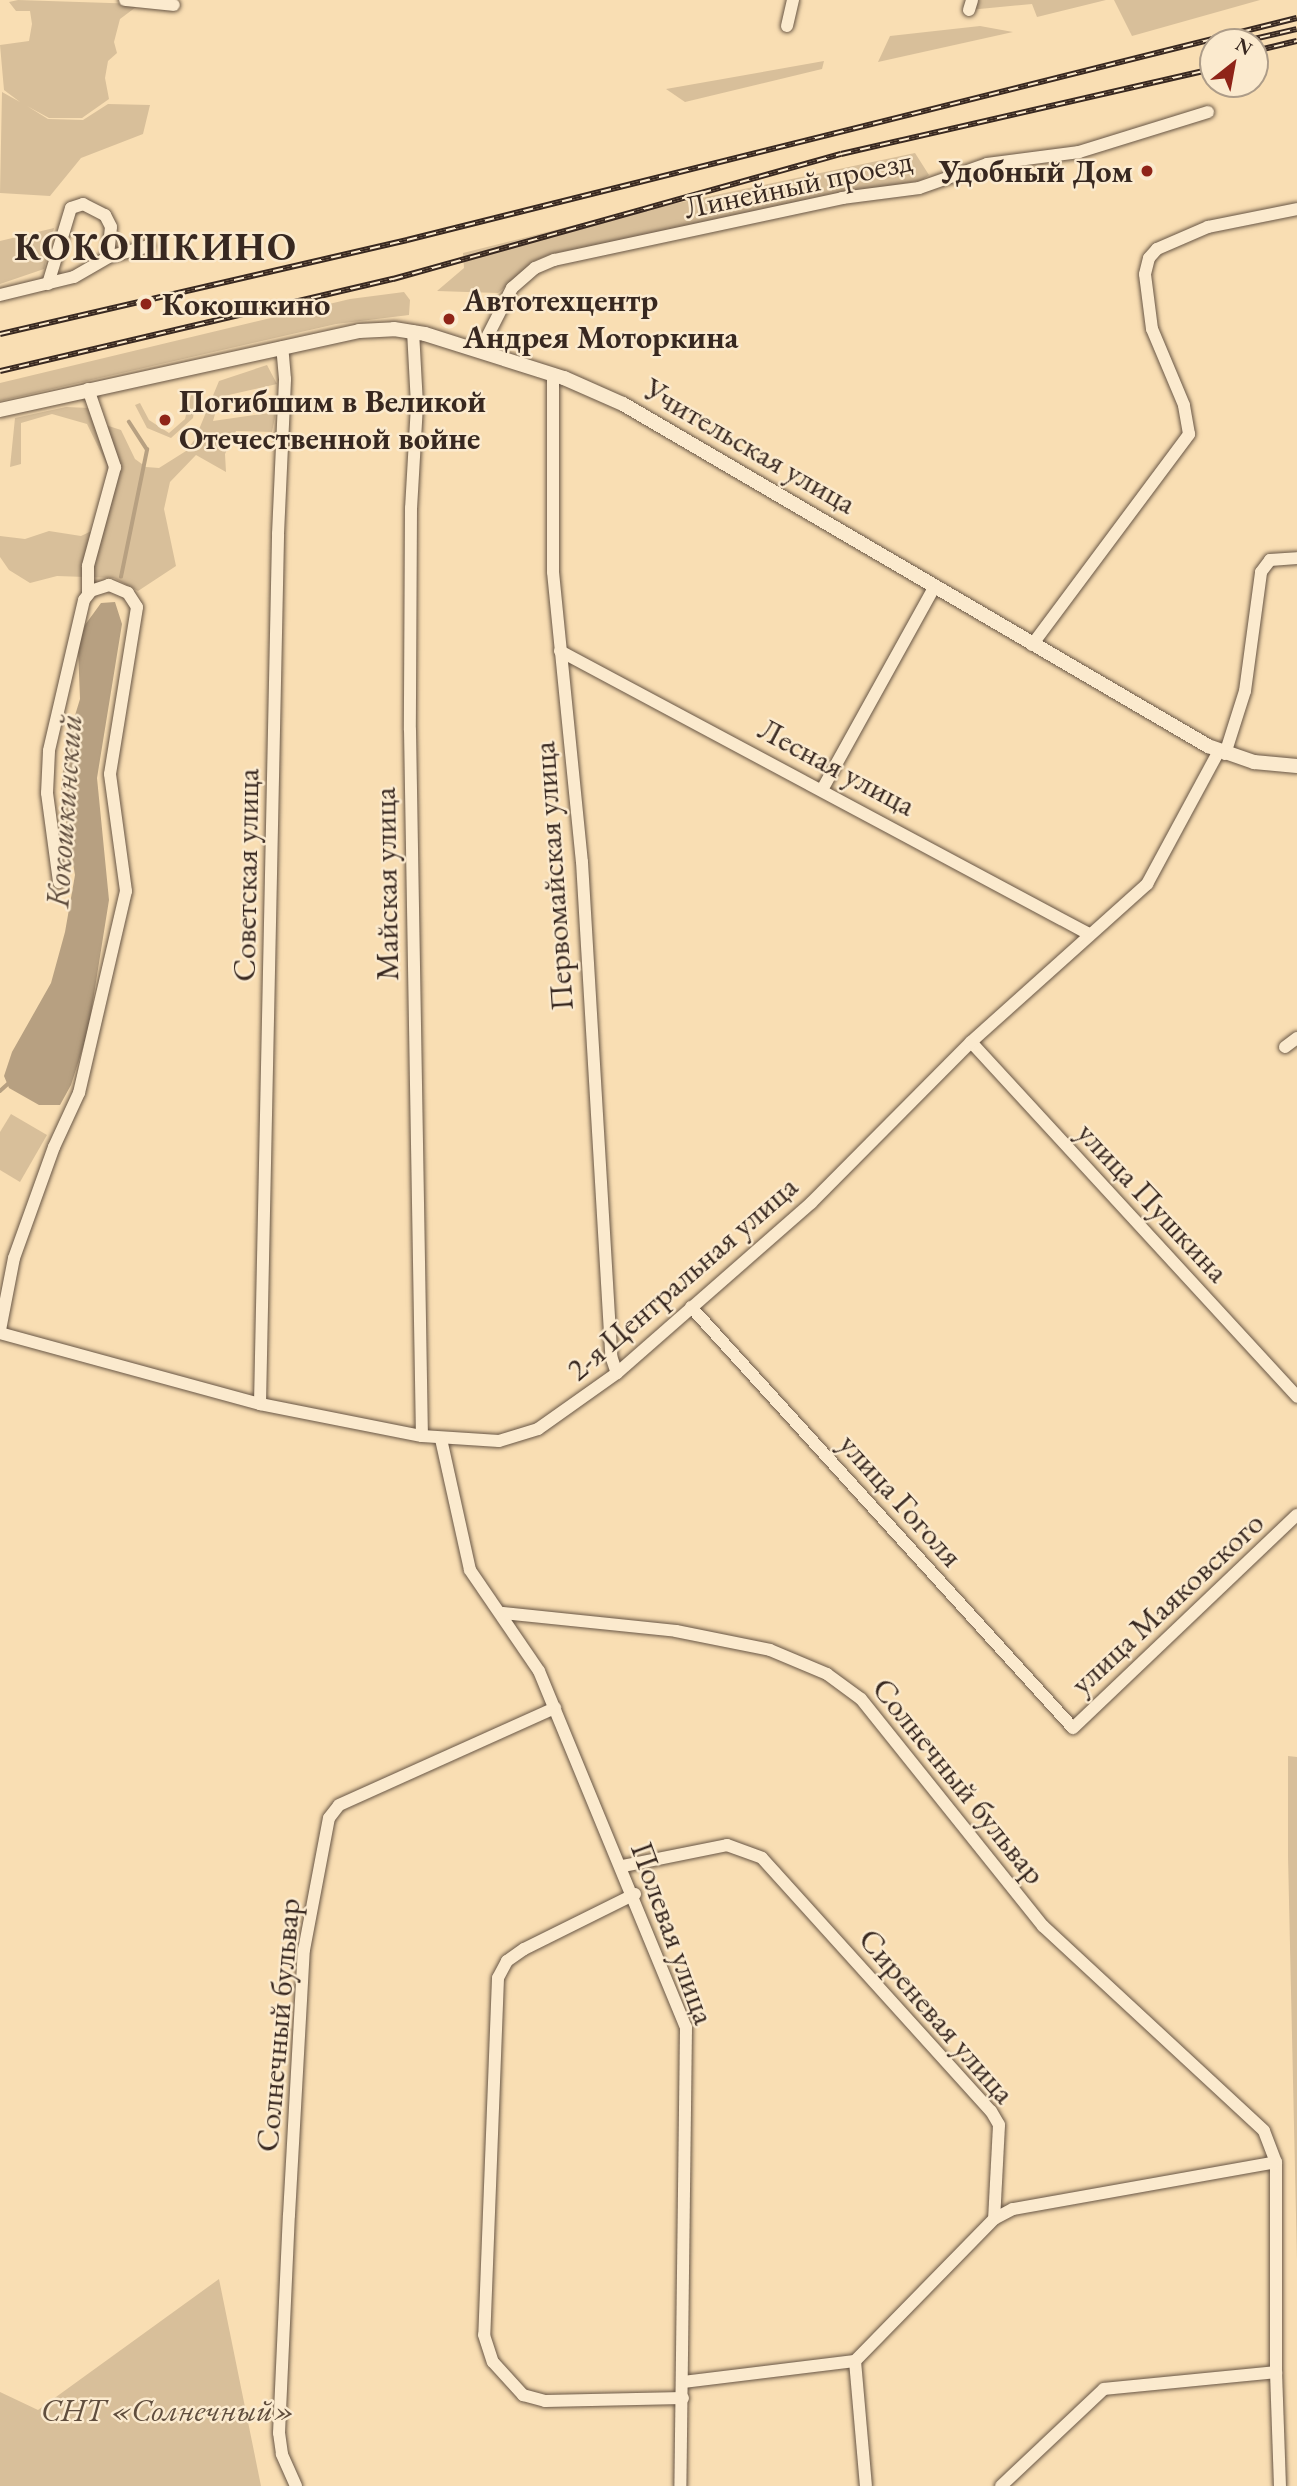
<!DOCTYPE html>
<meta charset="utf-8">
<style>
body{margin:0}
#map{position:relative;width:1297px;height:2486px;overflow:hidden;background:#f9deb3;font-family:"EB Garamond",serif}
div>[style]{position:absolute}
.green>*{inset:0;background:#d8bf9a}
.water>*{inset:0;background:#b7a081}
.stream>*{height:3.5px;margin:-1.75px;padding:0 1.75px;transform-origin:1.75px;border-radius:1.75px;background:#b7a081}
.roads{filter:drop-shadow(0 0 2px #685645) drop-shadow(0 0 2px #685645)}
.minor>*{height:12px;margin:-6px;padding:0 6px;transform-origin:6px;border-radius:6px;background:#fbeace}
.tertiary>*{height:14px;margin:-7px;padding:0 7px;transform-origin:7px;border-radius:7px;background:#fbeace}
.rail>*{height:6px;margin-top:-3px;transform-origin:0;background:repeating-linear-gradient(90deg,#fbeace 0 10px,#382820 0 20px);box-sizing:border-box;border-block:2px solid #382820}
.dots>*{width:19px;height:19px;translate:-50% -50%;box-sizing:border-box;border:4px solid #fbeace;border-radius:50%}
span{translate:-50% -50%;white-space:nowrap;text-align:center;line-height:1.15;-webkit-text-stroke:5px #fbeace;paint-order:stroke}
.poi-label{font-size:32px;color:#382820;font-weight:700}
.right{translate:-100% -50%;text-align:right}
.left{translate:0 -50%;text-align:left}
.street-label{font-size:32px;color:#382820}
.park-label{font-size:32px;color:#604e3e;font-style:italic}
.water-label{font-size:33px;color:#5e4c3d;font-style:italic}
.district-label{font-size:38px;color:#382820;font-weight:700;letter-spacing:2px}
.north{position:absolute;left:1199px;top:28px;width:70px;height:70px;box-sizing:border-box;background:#fbeace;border:2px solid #ad9c88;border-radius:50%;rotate:31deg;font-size:19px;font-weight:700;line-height:28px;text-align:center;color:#382820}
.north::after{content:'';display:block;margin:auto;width:24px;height:32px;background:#8f2418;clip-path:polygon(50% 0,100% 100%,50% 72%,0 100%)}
</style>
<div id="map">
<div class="green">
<i style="clip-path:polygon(18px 0,140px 4px,120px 19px,114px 42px,117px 53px,108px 61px,105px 78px,109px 99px,82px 118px,49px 118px,27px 106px,48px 119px,83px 120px,108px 104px,150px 105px,143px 134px,81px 158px,50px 196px,0 193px,2px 92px,20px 102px,4px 90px,0 45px,29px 41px,32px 24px,30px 11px,16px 11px,9px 2px)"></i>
<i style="clip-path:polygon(972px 0,1106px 0,1037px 17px,1032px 4px,969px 10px)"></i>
<i style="clip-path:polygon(1114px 0,1260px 0,1132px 36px)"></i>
<i style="clip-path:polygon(980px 26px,1013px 32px,878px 62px,890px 36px)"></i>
<i style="clip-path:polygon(824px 61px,822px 69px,685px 102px,666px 89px)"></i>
<i style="clip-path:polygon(915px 153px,929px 175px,922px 180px,551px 254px,534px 261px,498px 293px,437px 291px,464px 268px,463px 253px,587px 222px)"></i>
<i style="clip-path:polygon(54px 228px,44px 269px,0 284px,0 241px)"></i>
<i style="clip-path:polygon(404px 292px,410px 300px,409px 315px,336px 324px,0 401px,0 383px,350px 299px)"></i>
<i style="clip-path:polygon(267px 365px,277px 384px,220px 397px,213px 421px,276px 412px,272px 432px,236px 431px,225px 454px,226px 472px,196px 455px,170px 482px,164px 509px,176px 566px,138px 591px,114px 578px,57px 576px,30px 583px,9px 570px,0 557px,0 536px,25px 539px,49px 531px,81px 536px,98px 528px,108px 467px,87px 424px,52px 414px,21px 423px,21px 464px,10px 467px,15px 418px,66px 407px,90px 408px,93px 421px,121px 430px,135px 459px,146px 467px,159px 468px,186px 451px,195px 439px,219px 381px)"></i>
<i style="clip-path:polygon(192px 391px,197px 391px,193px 418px,171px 438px,147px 428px,135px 405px,140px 403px,149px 420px,169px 433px,185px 419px)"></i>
<i style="clip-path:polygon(11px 1114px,47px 1135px,20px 1182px,0 1170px,0 1132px)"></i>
<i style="clip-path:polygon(1288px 1756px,1297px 1757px,1297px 2260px,1288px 1856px)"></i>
<i style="clip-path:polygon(219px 2279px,261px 2486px,0 2486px,0 2392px,38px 2410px)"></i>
</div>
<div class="water">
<i style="clip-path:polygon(115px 602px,122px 624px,97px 778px,109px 900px,88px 1032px,71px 1085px,60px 1105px,39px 1105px,9px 1088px,4px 1076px,12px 1052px,51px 983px,65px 932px,75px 875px,61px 792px,65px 748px,80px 699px,78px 648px,85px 625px,101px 603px)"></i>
</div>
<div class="stream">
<i style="left:121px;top:577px;width:130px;rotate:-78.4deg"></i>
<i style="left:147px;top:450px;width:33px;rotate:-123deg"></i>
<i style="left:0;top:1091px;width:13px;rotate:-42deg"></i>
</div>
<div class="roads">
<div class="minor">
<i style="left:125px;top:0;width:49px;rotate:5.8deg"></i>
<i style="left:969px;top:10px;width:10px;rotate:-73deg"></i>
<i style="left:787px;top:26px;width:27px;rotate:-77deg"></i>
<i style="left:48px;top:284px;width:79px;rotate:-73.2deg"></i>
<i style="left:71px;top:208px;width:13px;rotate:-18deg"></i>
<i style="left:83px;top:204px;width:25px;rotate:27deg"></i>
<i style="left:105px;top:215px;width:13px;rotate:63deg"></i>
<i style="left:111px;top:227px;width:30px;rotate:96deg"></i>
<i style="left:0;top:295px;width:76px;rotate:-13.7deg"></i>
<i style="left:74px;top:277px;width:39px;rotate:-30deg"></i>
<i style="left:108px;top:257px;width:42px;rotate:-15deg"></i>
<i style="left:413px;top:331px;width:74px;rotate:86.9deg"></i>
<i style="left:417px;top:405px;width:103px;rotate:93.3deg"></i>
<i style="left:411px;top:508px;width:222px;rotate:90.3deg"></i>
<i style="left:410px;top:730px;width:706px;rotate:89.03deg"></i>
<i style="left:480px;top:351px;width:71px;rotate:-63.1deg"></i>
<i style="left:512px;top:288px;width:30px;rotate:-41deg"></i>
<i style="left:535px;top:268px;width:21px;rotate:-23deg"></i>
<i style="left:554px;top:260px;width:295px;rotate:-12.1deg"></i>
<i style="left:842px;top:198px;width:78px;rotate:-7.4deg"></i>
<i style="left:919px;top:188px;width:72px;rotate:-19.4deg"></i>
<i style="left:987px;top:164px;width:93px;rotate:-7.4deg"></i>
<i style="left:1079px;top:152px;width:135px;rotate:-17.2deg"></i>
<i style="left:553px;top:374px;width:198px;rotate:90deg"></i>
<i style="left:553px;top:572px;width:291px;rotate:84.3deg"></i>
<i style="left:582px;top:862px;width:495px;rotate:86.6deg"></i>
<i style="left:611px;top:1356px;width:18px;rotate:71deg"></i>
<i style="left:88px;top:389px;width:83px;rotate:70.9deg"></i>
<i style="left:115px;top:467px;width:103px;rotate:105.3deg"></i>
<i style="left:88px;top:566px;width:28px;rotate:90deg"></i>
<i style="left:1032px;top:645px;width:263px;rotate:-53.3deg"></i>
<i style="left:1189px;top:434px;width:29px;rotate:-100deg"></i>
<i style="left:1184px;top:405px;width:82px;rotate:-112.8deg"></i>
<i style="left:1152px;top:329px;width:55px;rotate:-97.3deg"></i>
<i style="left:1145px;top:274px;width:16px;rotate:-76deg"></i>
<i style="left:1149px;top:258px;width:12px;rotate:-48deg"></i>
<i style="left:1157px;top:249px;width:56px;rotate:-23.3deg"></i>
<i style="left:1208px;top:227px;width:91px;rotate:-11.4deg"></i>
<i style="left:560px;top:651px;width:598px;rotate:28.15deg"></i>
<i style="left:1225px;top:754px;width:66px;rotate:-72.4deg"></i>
<i style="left:1245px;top:691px;width:120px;rotate:-82.3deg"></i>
<i style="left:1261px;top:572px;width:15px;rotate:-53deg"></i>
<i style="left:1270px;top:560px;width:27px;rotate:-4deg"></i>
<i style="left:823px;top:788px;width:231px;rotate:-61deg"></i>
<i style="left:971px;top:1042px;width:482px;rotate:47.4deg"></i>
<i style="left:1285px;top:1047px;width:15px;rotate:-37deg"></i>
<i style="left:691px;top:1307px;width:568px;rotate:47.78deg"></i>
<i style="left:1073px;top:1728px;width:309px;rotate:-43.6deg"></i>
<i style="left:0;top:1330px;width:73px;rotate:-79deg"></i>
<i style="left:14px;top:1258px;width:118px;rotate:-70.2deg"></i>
<i style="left:54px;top:1147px;width:60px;rotate:-65.2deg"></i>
<i style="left:79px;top:1093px;width:207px;rotate:-76.9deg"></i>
<i style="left:126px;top:891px;width:118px;rotate:-97.8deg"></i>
<i style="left:110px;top:774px;width:169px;rotate:-80.8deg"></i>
<i style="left:137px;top:607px;width:17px;rotate:-123deg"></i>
<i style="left:128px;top:593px;width:21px;rotate:-157deg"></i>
<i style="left:109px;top:585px;width:19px;rotate:162deg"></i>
<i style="left:91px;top:591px;width:11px;rotate:128deg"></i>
<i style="left:84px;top:600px;width:155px;rotate:103.1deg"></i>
<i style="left:49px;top:751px;width:42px;rotate:92.7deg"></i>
<i style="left:47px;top:793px;width:90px;rotate:82.3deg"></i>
<i style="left:0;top:1333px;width:270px;rotate:15.3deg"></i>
<i style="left:260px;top:1404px;width:165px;rotate:11.2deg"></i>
<i style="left:422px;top:1436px;width:77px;rotate:3.7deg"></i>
<i style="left:499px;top:1441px;width:41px;rotate:-17.1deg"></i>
<i style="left:538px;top:1429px;width:97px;rotate:-35.3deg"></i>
<i style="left:617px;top:1373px;width:258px;rotate:-41.2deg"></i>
<i style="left:811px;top:1203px;width:227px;rotate:-45.2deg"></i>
<i style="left:971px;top:1042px;width:237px;rotate:-41.9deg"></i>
<i style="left:1147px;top:884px;width:151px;rotate:-61.6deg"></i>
<i style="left:260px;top:1404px;width:870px;rotate:-88.81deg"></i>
<i style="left:278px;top:534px;width:155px;rotate:-87.4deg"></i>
<i style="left:285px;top:379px;width:32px;rotate:-95deg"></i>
<i style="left:441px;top:1439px;width:134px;rotate:77.5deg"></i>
<i style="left:470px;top:1570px;width:122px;rotate:55.7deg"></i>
<i style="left:539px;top:1671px;width:385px;rotate:67.6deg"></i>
<i style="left:686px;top:2027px;width:459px;rotate:90.7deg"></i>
<i style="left:503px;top:1613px;width:174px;rotate:5.9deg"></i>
<i style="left:676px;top:1631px;width:96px;rotate:11.4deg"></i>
<i style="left:770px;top:1650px;width:62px;rotate:22.8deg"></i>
<i style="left:827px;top:1674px;width:42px;rotate:36.3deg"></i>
<i style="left:861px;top:1699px;width:291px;rotate:51.3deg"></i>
<i style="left:1043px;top:1926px;width:301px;rotate:42.8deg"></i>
<i style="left:1264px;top:2131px;width:33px;rotate:69deg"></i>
<i style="left:1276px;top:2162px;width:210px;rotate:90deg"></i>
<i style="left:623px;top:1866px;width:106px;rotate:-11.4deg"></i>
<i style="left:727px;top:1845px;width:37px;rotate:20deg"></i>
<i style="left:762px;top:1858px;width:341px;rotate:47.9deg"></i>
<i style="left:991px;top:2111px;width:16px;rotate:60deg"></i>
<i style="left:999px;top:2125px;width:94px;rotate:93deg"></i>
<i style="left:635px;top:1894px;width:124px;rotate:153.6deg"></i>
<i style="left:524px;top:1949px;width:21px;rotate:145deg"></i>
<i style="left:507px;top:1961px;width:19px;rotate:118deg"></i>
<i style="left:498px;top:1978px;width:357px;rotate:92.2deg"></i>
<i style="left:484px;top:2335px;width:28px;rotate:72deg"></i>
<i style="left:493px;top:2362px;width:45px;rotate:47.7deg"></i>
<i style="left:523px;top:2395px;width:23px;rotate:15deg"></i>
<i style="left:545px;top:2401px;width:138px;rotate:-1.2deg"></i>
<i style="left:855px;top:2361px;width:125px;rotate:85deg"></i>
<i style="left:683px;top:2382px;width:173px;rotate:-7deg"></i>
<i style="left:855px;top:2361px;width:199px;rotate:-45.6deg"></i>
<i style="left:994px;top:2219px;width:21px;rotate:-28deg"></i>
<i style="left:1013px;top:2209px;width:267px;rotate:-10.1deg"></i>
<i style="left:296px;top:2486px;width:35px;rotate:-114deg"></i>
<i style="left:282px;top:2454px;width:21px;rotate:-98deg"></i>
<i style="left:279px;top:2433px;width:218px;rotate:-87.4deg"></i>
<i style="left:289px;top:2215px;width:265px;rotate:-86.8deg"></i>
<i style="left:304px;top:1950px;width:134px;rotate:-79.3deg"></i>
<i style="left:329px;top:1818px;width:16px;rotate:-52deg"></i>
<i style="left:339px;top:1805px;width:237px;rotate:-24.2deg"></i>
<i style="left:1001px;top:2486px;width:141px;rotate:-43.3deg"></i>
<i style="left:1104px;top:2389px;width:173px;rotate:-5.6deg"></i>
<i style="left:1276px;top:2372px;width:114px;rotate:88deg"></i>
</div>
<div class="tertiary">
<i style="left:0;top:410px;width:368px;rotate:-12.4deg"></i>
<i style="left:359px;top:331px;width:35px;rotate:-3deg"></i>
<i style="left:394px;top:329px;width:31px;rotate:9deg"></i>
<i style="left:425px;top:334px;width:146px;rotate:17.6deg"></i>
<i style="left:564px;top:378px;width:64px;rotate:23.8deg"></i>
<i style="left:623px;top:404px;width:678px;rotate:30.31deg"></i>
<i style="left:1208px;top:746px;width:49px;rotate:19.2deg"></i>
<i style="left:1254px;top:762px;width:43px;rotate:5.3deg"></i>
</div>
</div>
<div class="rail">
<i style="left:1241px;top:42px;width:57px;rotate:-13.1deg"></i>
<i style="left:1255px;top:51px;width:43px;rotate:-13.4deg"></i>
<i style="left:0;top:334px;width:418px;rotate:-13deg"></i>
<i style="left:407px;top:240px;width:917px;rotate:-14.01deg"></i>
<i style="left:0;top:371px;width:404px;rotate:-13.2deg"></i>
<i style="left:393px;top:279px;width:465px;rotate:-15.6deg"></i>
<i style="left:841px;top:154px;width:382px;rotate:-12.9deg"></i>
</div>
<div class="dots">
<i style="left:1147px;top:171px;background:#8f2418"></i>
<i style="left:146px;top:304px;background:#8f2418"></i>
<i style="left:449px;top:319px;background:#8f2418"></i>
<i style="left:165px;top:420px;background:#8f2418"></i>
</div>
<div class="poi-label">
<span class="right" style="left:1133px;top:171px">Удобный Дом</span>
<span class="left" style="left:463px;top:319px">Автотехцентр<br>Андрея Моторкина</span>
<span class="left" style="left:162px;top:304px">Кокошкино</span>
<span class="left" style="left:179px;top:420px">Погибшим в Великой<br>Отечественной войне</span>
</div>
<div class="street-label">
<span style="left:798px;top:184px;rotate:-12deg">Линейный проезд</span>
<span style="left:750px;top:446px;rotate:30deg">Учительская улица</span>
<span style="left:837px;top:767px;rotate:28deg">Лесная улица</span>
<span style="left:246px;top:875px;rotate:-89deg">Советская улица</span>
<span style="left:553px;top:876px;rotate:-94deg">Первомайская улица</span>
<span style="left:386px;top:884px;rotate:-91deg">Майская улица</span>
<span style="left:1153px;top:1202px;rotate:47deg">улица Пушкина</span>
<span style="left:682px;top:1278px;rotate:-41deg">2-я Центральная улица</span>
<span style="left:901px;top:1500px;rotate:48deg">улица Гоголя</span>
<span style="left:1167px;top:1603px;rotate:-43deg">улица Маяковского</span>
<span style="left:959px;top:1781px;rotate:51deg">Солнечный бульвар</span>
<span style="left:673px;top:1933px;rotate:70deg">Полевая улица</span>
<span style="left:937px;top:2016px;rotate:49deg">Сиреневая улица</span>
<span style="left:278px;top:2025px;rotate:-85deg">Солнечный бульвар</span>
</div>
<div class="park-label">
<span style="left:168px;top:2410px">СНТ «Солнечный»</span>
</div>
<div class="water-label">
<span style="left:64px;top:811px;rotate:-86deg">Кокошкинский</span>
</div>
<div class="district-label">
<span style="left:156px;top:247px">КОКОШКИНО</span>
</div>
<div class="north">N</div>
</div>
